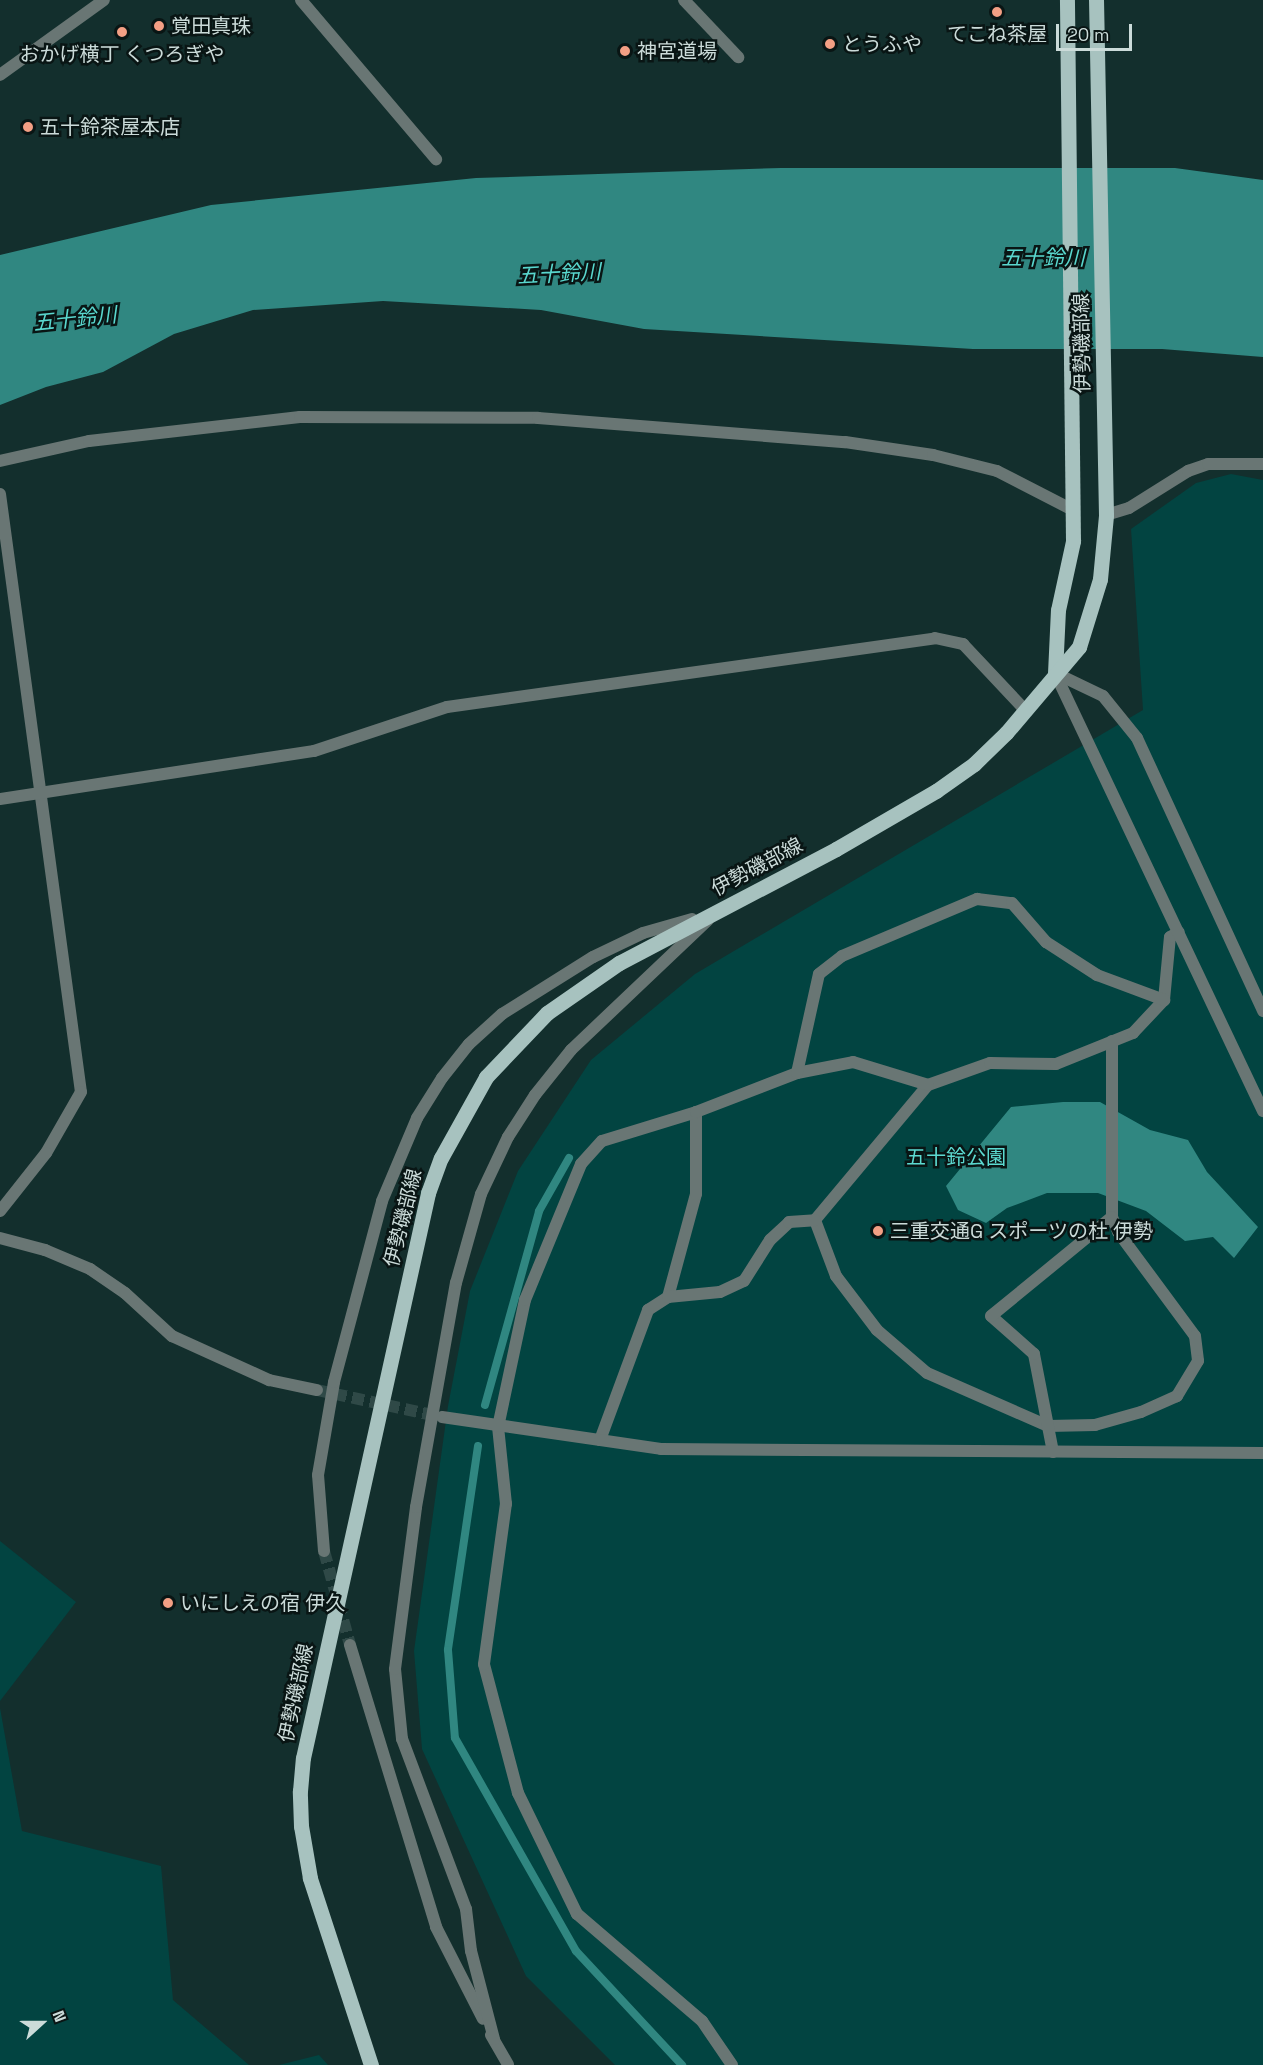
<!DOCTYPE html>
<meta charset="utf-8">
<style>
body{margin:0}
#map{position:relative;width:1263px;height:2065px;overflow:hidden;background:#132f2d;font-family:"Space Grotesk","Noto Sans JP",sans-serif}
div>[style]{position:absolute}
.green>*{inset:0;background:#024441}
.water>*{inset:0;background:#308781}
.stream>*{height:8px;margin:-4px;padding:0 4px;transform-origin:4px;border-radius:4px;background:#308781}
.minor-tunnel>*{height:12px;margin-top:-6px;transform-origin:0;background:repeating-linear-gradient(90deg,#2f4947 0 12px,transparent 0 18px)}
.tertiary-tunnel>*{height:12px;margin-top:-6px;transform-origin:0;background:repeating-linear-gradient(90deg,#2f4947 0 12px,transparent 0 18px)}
.service>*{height:12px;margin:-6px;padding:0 6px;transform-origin:6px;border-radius:6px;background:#697674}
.pedestrian>*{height:12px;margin:-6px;padding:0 6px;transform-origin:6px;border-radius:6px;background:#697674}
.minor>*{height:12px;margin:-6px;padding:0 6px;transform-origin:6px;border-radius:6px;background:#697674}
.tertiary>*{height:12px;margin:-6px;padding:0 6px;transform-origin:6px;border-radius:6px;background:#697674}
.primary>*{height:15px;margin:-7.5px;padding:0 7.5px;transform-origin:7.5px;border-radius:7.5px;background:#a7c2bf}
.dots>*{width:16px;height:16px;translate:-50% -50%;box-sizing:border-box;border:3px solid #091514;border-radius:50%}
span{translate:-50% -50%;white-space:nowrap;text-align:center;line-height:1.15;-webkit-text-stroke:5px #091514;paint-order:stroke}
.poi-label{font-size:20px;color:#cbdbd9}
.left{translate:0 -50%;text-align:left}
.street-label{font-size:20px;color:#cbdbd9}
.park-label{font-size:20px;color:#5cdad1}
.water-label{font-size:21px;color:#59d7ce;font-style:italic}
.north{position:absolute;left:12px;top:1993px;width:60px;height:60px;-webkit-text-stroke:4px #091514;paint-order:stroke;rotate:69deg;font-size:16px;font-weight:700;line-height:24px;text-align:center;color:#cbdbd9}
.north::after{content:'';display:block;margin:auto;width:21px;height:27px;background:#cbdbd9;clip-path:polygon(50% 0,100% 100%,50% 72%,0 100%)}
.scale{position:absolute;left:1056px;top:24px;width:76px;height:27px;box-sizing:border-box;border:3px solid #cbdbd9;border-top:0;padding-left:8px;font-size:18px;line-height:21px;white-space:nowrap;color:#cbdbd9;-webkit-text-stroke:4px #091514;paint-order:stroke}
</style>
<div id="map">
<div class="green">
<i style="clip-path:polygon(1231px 474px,1263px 480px,1263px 2065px,615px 2065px,526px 1976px,422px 1749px,414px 1651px,448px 1406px,470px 1291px,518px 1171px,591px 1060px,695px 974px,1143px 710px,1131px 529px,1196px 483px)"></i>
<i style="clip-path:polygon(0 1541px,76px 1602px,0 1701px)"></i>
<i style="clip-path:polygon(0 1708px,22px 1831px,161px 1866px,173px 2000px,249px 2065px,0 2065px)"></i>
<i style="clip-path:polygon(319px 2055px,328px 2065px,279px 2065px)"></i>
</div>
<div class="water">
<i style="clip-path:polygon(781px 168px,1175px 168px,1263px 180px,1263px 357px,1162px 349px,973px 349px,644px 329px,541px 310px,383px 301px,253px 310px,174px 334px,103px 372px,46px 387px,0 405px,0 255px,211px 205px,476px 178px)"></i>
<i style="clip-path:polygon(1063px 1102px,1100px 1102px,1150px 1130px,1188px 1140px,1207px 1172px,1258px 1227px,1234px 1258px,1213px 1237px,1185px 1241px,1146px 1211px,1098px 1193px,1047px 1193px,1007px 1208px,986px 1223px,958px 1210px,946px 1186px,1011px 1107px)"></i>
</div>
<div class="stream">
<i style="left:485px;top:1405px;width:201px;rotate:-74.4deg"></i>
<i style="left:539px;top:1211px;width:61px;rotate:-60.5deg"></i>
<i style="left:478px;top:1446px;width:206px;rotate:98.4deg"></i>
<i style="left:448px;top:1650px;width:88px;rotate:85.5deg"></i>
<i style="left:455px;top:1738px;width:245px;rotate:60.4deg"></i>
<i style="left:576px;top:1951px;width:156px;rotate:47.1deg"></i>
</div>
<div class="minor-tunnel">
<i style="left:317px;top:1390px;width:128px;rotate:12.2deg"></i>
</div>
<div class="tertiary-tunnel">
<i style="left:324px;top:1551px;width:98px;rotate:74.5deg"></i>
</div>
<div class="service">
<i style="left:684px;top:0;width:79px;rotate:46.5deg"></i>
<i style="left:314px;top:751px;width:140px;rotate:-18.3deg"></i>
<i style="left:447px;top:707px;width:493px;rotate:-8deg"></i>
<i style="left:935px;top:638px;width:29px;rotate:12deg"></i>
<i style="left:963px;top:644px;width:92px;rotate:46.8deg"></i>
</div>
<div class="pedestrian">
<i style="left:1112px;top:1041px;width:176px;rotate:90deg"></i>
<i style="left:1112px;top:1217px;width:16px;rotate:68deg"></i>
<i style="left:1118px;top:1232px;width:129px;rotate:53.5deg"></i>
<i style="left:1195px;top:1336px;width:25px;rotate:83deg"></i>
<i style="left:1198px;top:1361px;width:41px;rotate:121deg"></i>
<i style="left:1177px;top:1396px;width:39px;rotate:156deg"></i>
<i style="left:1141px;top:1412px;width:48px;rotate:164.2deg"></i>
<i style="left:1095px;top:1425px;width:47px;rotate:178.8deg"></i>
<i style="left:1048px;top:1426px;width:132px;rotate:-156.3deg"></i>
<i style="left:927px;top:1373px;width:66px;rotate:-139.3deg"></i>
<i style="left:877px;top:1330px;width:68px;rotate:-127.2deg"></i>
<i style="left:836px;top:1276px;width:60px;rotate:-110.6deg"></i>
<i style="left:815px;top:1220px;width:176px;rotate:-50.1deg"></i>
<i style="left:928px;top:1085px;width:66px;rotate:-19.5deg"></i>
<i style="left:990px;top:1063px;width:66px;rotate:0.9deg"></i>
<i style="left:1056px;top:1064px;width:83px;rotate:-21.9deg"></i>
<i style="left:1133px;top:1033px;width:45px;rotate:-46.8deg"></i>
<i style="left:1164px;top:1000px;width:63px;rotate:-84.6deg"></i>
<i style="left:1170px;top:937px;width:10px;rotate:-29deg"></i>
<i style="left:797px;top:1073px;width:57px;rotate:-11.1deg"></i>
<i style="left:853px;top:1062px;width:78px;rotate:17deg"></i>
<i style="left:668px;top:1297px;width:107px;rotate:-74.8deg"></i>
<i style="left:696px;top:1194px;width:82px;rotate:-90deg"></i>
<i style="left:600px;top:1440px;width:139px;rotate:-69.7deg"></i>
<i style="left:648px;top:1310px;width:24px;rotate:-33deg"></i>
<i style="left:668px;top:1297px;width:52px;rotate:-5.5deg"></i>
<i style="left:720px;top:1292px;width:26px;rotate:-25deg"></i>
<i style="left:744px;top:1281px;width:49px;rotate:-57.6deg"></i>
<i style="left:770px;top:1240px;width:26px;rotate:-43deg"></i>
<i style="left:789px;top:1222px;width:26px;rotate:-4deg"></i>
<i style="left:1053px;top:1452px;width:100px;rotate:-101deg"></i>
<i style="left:1034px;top:1354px;width:57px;rotate:-138.5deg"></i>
<i style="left:991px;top:1316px;width:156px;rotate:-39.3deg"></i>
<i style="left:732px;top:2065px;width:53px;rotate:-124.3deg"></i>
<i style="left:702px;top:2021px;width:165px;rotate:-139.4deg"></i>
<i style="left:577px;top:1914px;width:135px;rotate:-116deg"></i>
<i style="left:518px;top:1793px;width:133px;rotate:-104.8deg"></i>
<i style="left:484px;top:1664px;width:162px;rotate:-82.2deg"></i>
<i style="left:506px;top:1504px;width:77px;rotate:-95.9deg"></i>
<i style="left:498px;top:1427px;width:130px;rotate:-78deg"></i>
<i style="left:525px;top:1300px;width:147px;rotate:-67.6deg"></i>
<i style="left:581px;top:1164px;width:31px;rotate:-48deg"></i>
<i style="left:602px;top:1141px;width:98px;rotate:-17.1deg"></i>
<i style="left:696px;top:1112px;width:108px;rotate:-21.1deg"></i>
<i style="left:797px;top:1073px;width:101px;rotate:-77.5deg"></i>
<i style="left:819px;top:974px;width:29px;rotate:-38deg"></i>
<i style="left:842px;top:956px;width:147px;rotate:-22.9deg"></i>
<i style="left:977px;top:899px;width:35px;rotate:7deg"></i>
<i style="left:1012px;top:903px;width:52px;rotate:48.9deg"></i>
<i style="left:1046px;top:942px;width:61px;rotate:32.9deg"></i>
<i style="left:1097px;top:975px;width:72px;rotate:20.5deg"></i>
</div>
<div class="minor">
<i style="left:301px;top:0;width:209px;rotate:49.7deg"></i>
<i style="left:0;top:75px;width:128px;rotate:-35.8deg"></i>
<i style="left:0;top:461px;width:91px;rotate:-12.7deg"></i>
<i style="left:89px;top:441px;width:212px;rotate:-6.5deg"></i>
<i style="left:300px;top:417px;width:238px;rotate:0.2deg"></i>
<i style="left:538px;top:418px;width:308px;rotate:4.5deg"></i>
<i style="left:845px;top:442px;width:89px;rotate:8.4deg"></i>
<i style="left:933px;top:455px;width:66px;rotate:14deg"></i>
<i style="left:997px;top:471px;width:85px;rotate:27.2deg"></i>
<i style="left:0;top:494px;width:603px;rotate:82.29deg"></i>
<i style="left:81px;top:1092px;width:70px;rotate:119.8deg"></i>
<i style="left:46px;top:1153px;width:74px;rotate:128.4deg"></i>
<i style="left:1106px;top:515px;width:24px;rotate:-17deg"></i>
<i style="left:1129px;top:508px;width:70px;rotate:-32.1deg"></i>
<i style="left:1188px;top:471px;width:21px;rotate:-19deg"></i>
<i style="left:1208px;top:464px;width:55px"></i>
<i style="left:0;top:799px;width:318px;rotate:-8.7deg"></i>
<i style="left:0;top:1238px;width:47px;rotate:14.9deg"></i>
<i style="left:45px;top:1250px;width:49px;rotate:22.9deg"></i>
<i style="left:90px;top:1269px;width:42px;rotate:34.4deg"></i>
<i style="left:125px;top:1293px;width:64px;rotate:42.5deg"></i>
<i style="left:172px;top:1336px;width:107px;rotate:24.4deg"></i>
<i style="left:269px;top:1380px;width:49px;rotate:11.8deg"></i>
<i style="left:442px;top:1417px;width:221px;rotate:8.3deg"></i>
<i style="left:661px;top:1449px;width:602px;rotate:0.38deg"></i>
</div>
<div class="tertiary">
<i style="left:1055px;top:673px;width:485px;rotate:64.6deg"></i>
<i style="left:1055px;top:673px;width:53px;rotate:25.6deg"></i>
<i style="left:1103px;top:696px;width:54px;rotate:51deg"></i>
<i style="left:1137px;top:738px;width:301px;rotate:65.2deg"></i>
<i style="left:324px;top:1551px;width:76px;rotate:-94.5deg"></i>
<i style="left:318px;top:1475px;width:94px;rotate:-80.2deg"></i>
<i style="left:334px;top:1382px;width:187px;rotate:-75.1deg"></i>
<i style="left:382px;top:1201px;width:90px;rotate:-67.1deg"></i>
<i style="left:417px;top:1118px;width:47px;rotate:-58deg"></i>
<i style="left:442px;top:1078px;width:43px;rotate:-51.5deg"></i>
<i style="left:469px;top:1044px;width:45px;rotate:-42.3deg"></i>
<i style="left:502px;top:1014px;width:107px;rotate:-32.1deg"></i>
<i style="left:593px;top:957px;width:55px;rotate:-25.6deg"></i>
<i style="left:643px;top:933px;width:51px;rotate:-15.9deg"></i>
<i style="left:350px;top:1645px;width:295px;rotate:73deg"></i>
<i style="left:436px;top:1927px;width:103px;rotate:62.9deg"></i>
<i style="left:491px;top:2035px;width:34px;rotate:60deg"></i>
<i style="left:494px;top:2039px;width:91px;rotate:-104.6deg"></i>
<i style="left:471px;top:1951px;width:42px;rotate:-96.8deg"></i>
<i style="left:466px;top:1909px;width:182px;rotate:-110.6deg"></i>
<i style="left:402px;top:1739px;width:70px;rotate:-95.7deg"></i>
<i style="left:395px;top:1669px;width:163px;rotate:-82.6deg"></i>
<i style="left:416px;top:1507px;width:228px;rotate:-79.9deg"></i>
<i style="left:456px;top:1283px;width:92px;rotate:-74.3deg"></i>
<i style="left:481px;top:1194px;width:63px;rotate:-64.7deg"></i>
<i style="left:508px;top:1137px;width:50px;rotate:-57.3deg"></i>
<i style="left:535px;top:1095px;width:58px;rotate:-51.3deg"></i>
<i style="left:571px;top:1050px;width:189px;rotate:-43.5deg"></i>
</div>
<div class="primary">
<i style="left:1055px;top:673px;width:63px;rotate:-87.3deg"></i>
<i style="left:1058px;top:610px;width:71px;rotate:-77.7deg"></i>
<i style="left:1073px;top:541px;width:541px;rotate:-90.64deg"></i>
<i style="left:371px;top:2065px;width:197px;rotate:-108.1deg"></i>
<i style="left:310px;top:1878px;width:53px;rotate:-99.8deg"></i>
<i style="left:301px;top:1826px;width:35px;rotate:-92deg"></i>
<i style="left:300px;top:1791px;width:33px;rotate:-85deg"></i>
<i style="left:303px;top:1758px;width:579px;rotate:-77.52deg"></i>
<i style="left:428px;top:1193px;width:37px;rotate:-70deg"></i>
<i style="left:441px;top:1158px;width:93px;rotate:-60.9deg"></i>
<i style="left:486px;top:1077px;width:88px;rotate:-46.4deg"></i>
<i style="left:547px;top:1013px;width:88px;rotate:-34.8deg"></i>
<i style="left:619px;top:963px;width:245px;rotate:-27.7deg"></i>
<i style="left:836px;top:849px;width:116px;rotate:-30.1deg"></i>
<i style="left:936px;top:791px;width:47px;rotate:-35.4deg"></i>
<i style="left:974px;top:764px;width:45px;rotate:-44.1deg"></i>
<i style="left:1006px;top:733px;width:113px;rotate:-49.7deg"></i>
<i style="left:1079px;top:647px;width:71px;rotate:-72.8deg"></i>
<i style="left:1100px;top:579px;width:64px;rotate:-84.6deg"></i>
<i style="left:1106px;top:515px;width:515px;rotate:-91.11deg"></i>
</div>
<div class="dots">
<i style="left:997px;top:12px;background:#f39f84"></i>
<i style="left:159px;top:26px;background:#f39f84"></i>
<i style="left:122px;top:32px;background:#f39f84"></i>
<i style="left:830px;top:44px;background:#f39f84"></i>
<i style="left:625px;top:51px;background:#f39f84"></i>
<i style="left:28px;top:127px;background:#f39f84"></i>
<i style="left:878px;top:1231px;background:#f39f84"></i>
<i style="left:168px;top:1603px;background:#f39f84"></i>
</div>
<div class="poi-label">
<span class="left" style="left:171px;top:26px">覚田真珠</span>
<span style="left:997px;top:34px">てこね茶屋</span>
<span class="left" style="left:842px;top:44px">とうふや</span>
<span class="left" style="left:637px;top:51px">神宮道場</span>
<span style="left:122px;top:54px">おかげ横丁 くつろぎや</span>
<span class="left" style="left:40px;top:127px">五十鈴茶屋本店</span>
<span class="left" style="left:890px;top:1231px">三重交通G スポーツの杜 伊勢</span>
<span class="left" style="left:180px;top:1603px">いにしえの宿 伊久</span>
</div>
<div class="street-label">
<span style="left:1082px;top:343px;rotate:-91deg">伊勢磯部線</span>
<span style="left:757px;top:867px;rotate:-28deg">伊勢磯部線</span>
<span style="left:403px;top:1218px;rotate:-76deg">伊勢磯部線</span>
<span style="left:296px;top:1693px;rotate:-78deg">伊勢磯部線</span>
</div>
<div class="park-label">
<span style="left:956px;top:1157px">五十鈴公園</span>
</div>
<div class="water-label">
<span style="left:1043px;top:258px">五十鈴川</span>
<span style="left:559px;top:274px;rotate:-3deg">五十鈴川</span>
<span style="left:75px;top:319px;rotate:-6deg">五十鈴川</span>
</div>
<div class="north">N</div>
<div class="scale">20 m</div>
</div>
